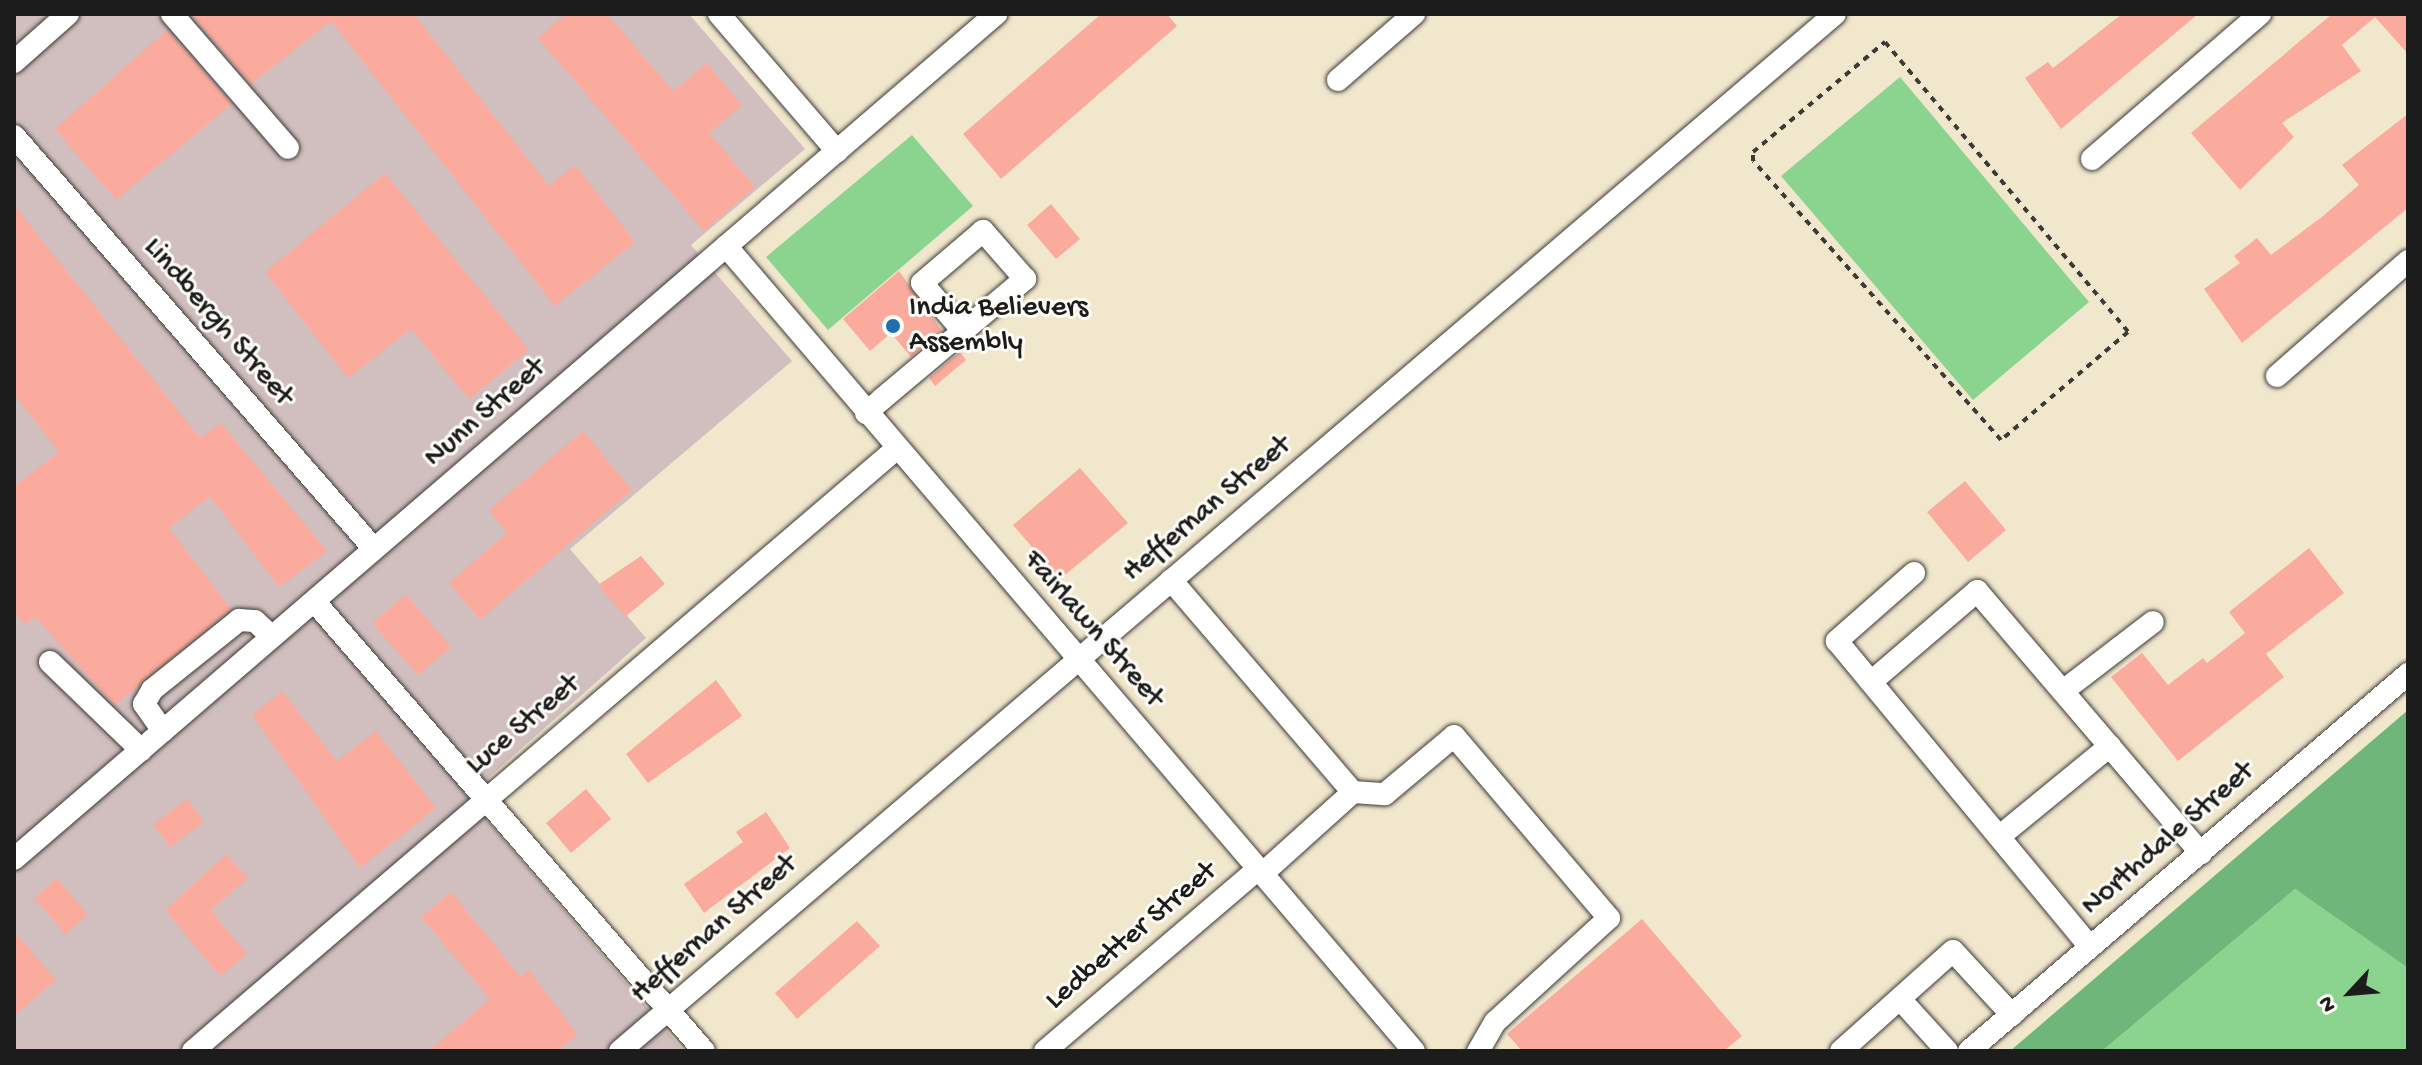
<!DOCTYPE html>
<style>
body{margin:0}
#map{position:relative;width:2422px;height:1065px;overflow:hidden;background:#f1e7cd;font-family:"Gochi Hand",sans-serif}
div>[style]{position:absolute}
.industrial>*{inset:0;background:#d1bfbf}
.green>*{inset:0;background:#8ad490}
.forest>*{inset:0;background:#6fb67a}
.building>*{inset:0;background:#fbab9d}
.path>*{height:4px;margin-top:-2px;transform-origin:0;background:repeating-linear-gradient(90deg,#3c3a37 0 6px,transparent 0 12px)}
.roads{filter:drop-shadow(0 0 2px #3c3a37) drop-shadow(0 0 2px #3c3a37)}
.minor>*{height:22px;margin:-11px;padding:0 11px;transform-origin:11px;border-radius:11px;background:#fff}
.dots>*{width:22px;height:22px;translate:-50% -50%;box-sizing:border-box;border:4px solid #fdfcf7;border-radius:50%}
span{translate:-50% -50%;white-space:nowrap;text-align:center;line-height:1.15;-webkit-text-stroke:6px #fdfcf7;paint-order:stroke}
.poi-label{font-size:30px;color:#1c1c1c}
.left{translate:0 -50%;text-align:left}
.street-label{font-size:30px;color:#1c1c1c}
.frame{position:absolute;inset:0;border:16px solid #1c1c1c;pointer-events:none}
.north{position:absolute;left:2310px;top:953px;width:80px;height:80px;-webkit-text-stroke:6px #fdfcf7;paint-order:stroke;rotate:244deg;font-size:22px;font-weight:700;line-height:32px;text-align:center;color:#1c1c1c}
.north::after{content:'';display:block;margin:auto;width:28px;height:36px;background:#1c1c1c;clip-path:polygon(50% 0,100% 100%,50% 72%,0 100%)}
</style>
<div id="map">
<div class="industrial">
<i style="clip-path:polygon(14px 14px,689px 14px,805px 149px,691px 245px,792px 361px,570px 549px,646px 638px,467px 797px,684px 1051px,14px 1049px)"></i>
</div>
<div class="green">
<i style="clip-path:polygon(1900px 77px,2089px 302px,1973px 400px,1781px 176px)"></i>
<i style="clip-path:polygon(912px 135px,973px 206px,828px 330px,766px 257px)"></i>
<i style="clip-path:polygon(2295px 889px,2408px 968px,2408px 1051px,2102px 1051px)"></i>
</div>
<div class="forest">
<i style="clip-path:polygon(2408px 710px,2408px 968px,2295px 889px,2102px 1051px,2010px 1051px)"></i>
</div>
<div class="building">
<i style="clip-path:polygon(191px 14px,414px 14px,549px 186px,575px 165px,635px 242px,555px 306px,331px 21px,251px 84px)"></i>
<i style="clip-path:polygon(566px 14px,607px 14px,673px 91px,707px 63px,742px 106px,709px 133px,755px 187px,704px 231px,538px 38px)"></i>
<i style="clip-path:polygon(1101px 14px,1167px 14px,1177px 26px,1001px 179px,963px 134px)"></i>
<i style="clip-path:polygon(2122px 14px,2198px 14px,2061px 129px,2025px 78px,2048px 62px,2053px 68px)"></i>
<i style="clip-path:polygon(2332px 14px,2408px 14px,2408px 54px,2375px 17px,2342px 45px,2361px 71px,2282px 123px,2294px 137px,2240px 190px,2191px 133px)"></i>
<i style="clip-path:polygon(167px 30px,232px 104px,116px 200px,55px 129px)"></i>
<i style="clip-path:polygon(2408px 114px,2408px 208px,2242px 343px,2204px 289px,2240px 263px,2234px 256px,2257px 238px,2271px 255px,2323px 216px,2359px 185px,2342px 165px)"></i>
<i style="clip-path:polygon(385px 173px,529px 350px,469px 399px,411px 329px,348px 378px,265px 272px)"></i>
<i style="clip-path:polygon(1051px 204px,1080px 239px,1056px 259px,1027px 225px)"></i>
<i style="clip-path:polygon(14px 205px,200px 438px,221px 423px,327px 551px,279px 587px,210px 496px,169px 528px,231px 609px,115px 705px,35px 617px,25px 625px,14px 612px,14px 486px,59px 452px,14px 394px)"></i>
<i style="clip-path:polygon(899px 271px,942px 331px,911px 357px,891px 333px,870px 351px,843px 319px)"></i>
<i style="clip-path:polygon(960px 352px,966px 360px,935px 386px,929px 378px)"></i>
<i style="clip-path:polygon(583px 431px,632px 490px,480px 620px,449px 583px,507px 533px,489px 510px)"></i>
<i style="clip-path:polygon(1080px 468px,1128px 523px,1060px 579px,1013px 525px)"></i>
<i style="clip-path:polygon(1965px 481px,2006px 530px,1968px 562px,1927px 512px)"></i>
<i style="clip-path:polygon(2309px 548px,2344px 593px,2266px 654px,2284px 677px,2178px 761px,2111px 677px,2142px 653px,2168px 685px,2203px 658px,2207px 663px,2245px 633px,2229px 612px)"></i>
<i style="clip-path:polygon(641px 556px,665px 584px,625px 617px,598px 585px)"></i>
<i style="clip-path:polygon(406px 594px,451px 647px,418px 675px,372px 623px)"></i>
<i style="clip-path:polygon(716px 680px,742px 716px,648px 783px,626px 754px)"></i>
<i style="clip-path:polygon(282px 691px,337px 761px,376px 731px,436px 808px,360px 868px,252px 715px)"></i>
<i style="clip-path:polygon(586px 789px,611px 819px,571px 853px,546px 823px)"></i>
<i style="clip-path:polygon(187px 799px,204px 822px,170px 847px,153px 824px)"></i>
<i style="clip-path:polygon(766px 812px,790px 848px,704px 913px,684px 884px,743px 842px,736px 832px)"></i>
<i style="clip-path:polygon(226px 854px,248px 878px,211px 910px,247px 954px,220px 976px,165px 910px)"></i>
<i style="clip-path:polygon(57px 878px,88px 915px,65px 934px,34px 898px)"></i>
<i style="clip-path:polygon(451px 892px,521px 977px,529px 970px,578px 1035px,557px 1051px,429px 1051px,490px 999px,421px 917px)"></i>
<i style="clip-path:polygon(1642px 919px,1742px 1036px,1724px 1051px,1522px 1051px,1507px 1034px)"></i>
<i style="clip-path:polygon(857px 921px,880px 946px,797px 1019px,775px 993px)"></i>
<i style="clip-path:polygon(14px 931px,56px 980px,14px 1016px)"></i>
</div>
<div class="path">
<i style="left:1885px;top:42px;width:378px;rotate:50deg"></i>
<i style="left:2128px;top:332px;width:167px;rotate:139.6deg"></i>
<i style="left:2001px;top:440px;width:373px;rotate:-131.6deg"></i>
<i style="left:1753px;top:161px;width:9px;rotate:-90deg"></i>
<i style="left:1753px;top:152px;width:172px;rotate:-39.8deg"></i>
</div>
<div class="roads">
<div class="minor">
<i style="left:172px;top:14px;width:177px;rotate:49.1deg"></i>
<i style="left:719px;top:14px;width:181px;rotate:49.3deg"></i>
<i style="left:14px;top:62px;width:72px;rotate:-41.6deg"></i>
<i style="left:1338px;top:80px;width:101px;rotate:-41deg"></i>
<i style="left:14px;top:136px;width:548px;rotate:48.92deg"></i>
<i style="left:2092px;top:159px;width:222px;rotate:-40.8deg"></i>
<i style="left:726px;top:246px;width:1059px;rotate:49.48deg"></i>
<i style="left:2277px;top:376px;width:174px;rotate:-41.3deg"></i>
<i style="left:866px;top:413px;width:21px;rotate:-41deg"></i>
<i style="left:882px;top:399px;width:187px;rotate:-40deg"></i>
<i style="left:1025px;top:279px;width:64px;rotate:-131.2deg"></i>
<i style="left:983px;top:231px;width:80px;rotate:139.6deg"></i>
<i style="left:922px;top:283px;width:63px;rotate:49.5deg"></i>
<i style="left:1914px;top:573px;width:103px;rotate:138.6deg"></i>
<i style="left:1837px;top:641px;width:397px;rotate:50.4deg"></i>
<i style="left:1171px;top:580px;width:279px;rotate:49.4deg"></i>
<i style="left:314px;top:601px;width:595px;rotate:49.09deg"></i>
<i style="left:50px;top:662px;width:127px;rotate:44deg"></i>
<i style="left:1871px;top:682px;width:140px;rotate:-40.6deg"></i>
<i style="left:1977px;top:591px;width:345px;rotate:49.5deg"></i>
<i style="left:2063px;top:691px;width:113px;rotate:-37.5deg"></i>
<i style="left:163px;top:731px;width:33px;rotate:-125deg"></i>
<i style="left:144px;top:704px;width:16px;rotate:-60deg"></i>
<i style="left:152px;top:690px;width:112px;rotate:-38.8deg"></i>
<i style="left:239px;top:620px;width:16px;rotate:4deg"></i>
<i style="left:255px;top:621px;width:23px;rotate:43deg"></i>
<i style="left:2000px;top:836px;width:142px;rotate:-39.3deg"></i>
<i style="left:14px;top:859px;width:1296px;rotate:-40.71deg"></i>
<i style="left:1262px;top:874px;width:122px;rotate:-42deg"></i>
<i style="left:1353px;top:792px;width:32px;rotate:4deg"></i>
<i style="left:1385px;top:794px;width:90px;rotate:-40deg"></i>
<i style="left:1454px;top:736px;width:239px;rotate:49.6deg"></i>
<i style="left:1609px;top:918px;width:154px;rotate:137.6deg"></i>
<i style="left:1495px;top:1022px;width:34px;rotate:120deg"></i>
<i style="left:1900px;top:999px;width:70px;rotate:47.9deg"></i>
<i style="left:193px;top:1051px;width:926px;rotate:-40.57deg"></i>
<i style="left:620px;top:1051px;width:1597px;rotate:-40.48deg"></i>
<i style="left:1045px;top:1051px;width:280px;rotate:-40.5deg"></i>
<i style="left:1841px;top:1051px;width:150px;rotate:-41.8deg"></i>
<i style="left:1953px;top:951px;width:87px;rotate:47.3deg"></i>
<i style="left:1969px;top:1051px;width:579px;rotate:-40.65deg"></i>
</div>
</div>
<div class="dots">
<i style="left:893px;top:326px;background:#1f6fb2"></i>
</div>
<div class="poi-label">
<span class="left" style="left:909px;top:326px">India Believers<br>Assembly</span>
</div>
<div class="street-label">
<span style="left:217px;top:323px;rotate:49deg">Lindbergh Street</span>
<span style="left:486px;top:414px;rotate:-41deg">Nunn Street</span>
<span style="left:1208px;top:510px;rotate:-40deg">Heffernan Street</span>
<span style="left:1092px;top:630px;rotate:49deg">Fairlawn Street</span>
<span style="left:524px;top:726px;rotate:-40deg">Luce Street</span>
<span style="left:2169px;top:840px;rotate:-41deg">Northdale Street</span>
<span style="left:715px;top:930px;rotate:-41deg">Heffernan Street</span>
<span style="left:1132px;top:937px;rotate:-40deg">Ledbetter Street</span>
</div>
<div class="frame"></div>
<div class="north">N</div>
</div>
